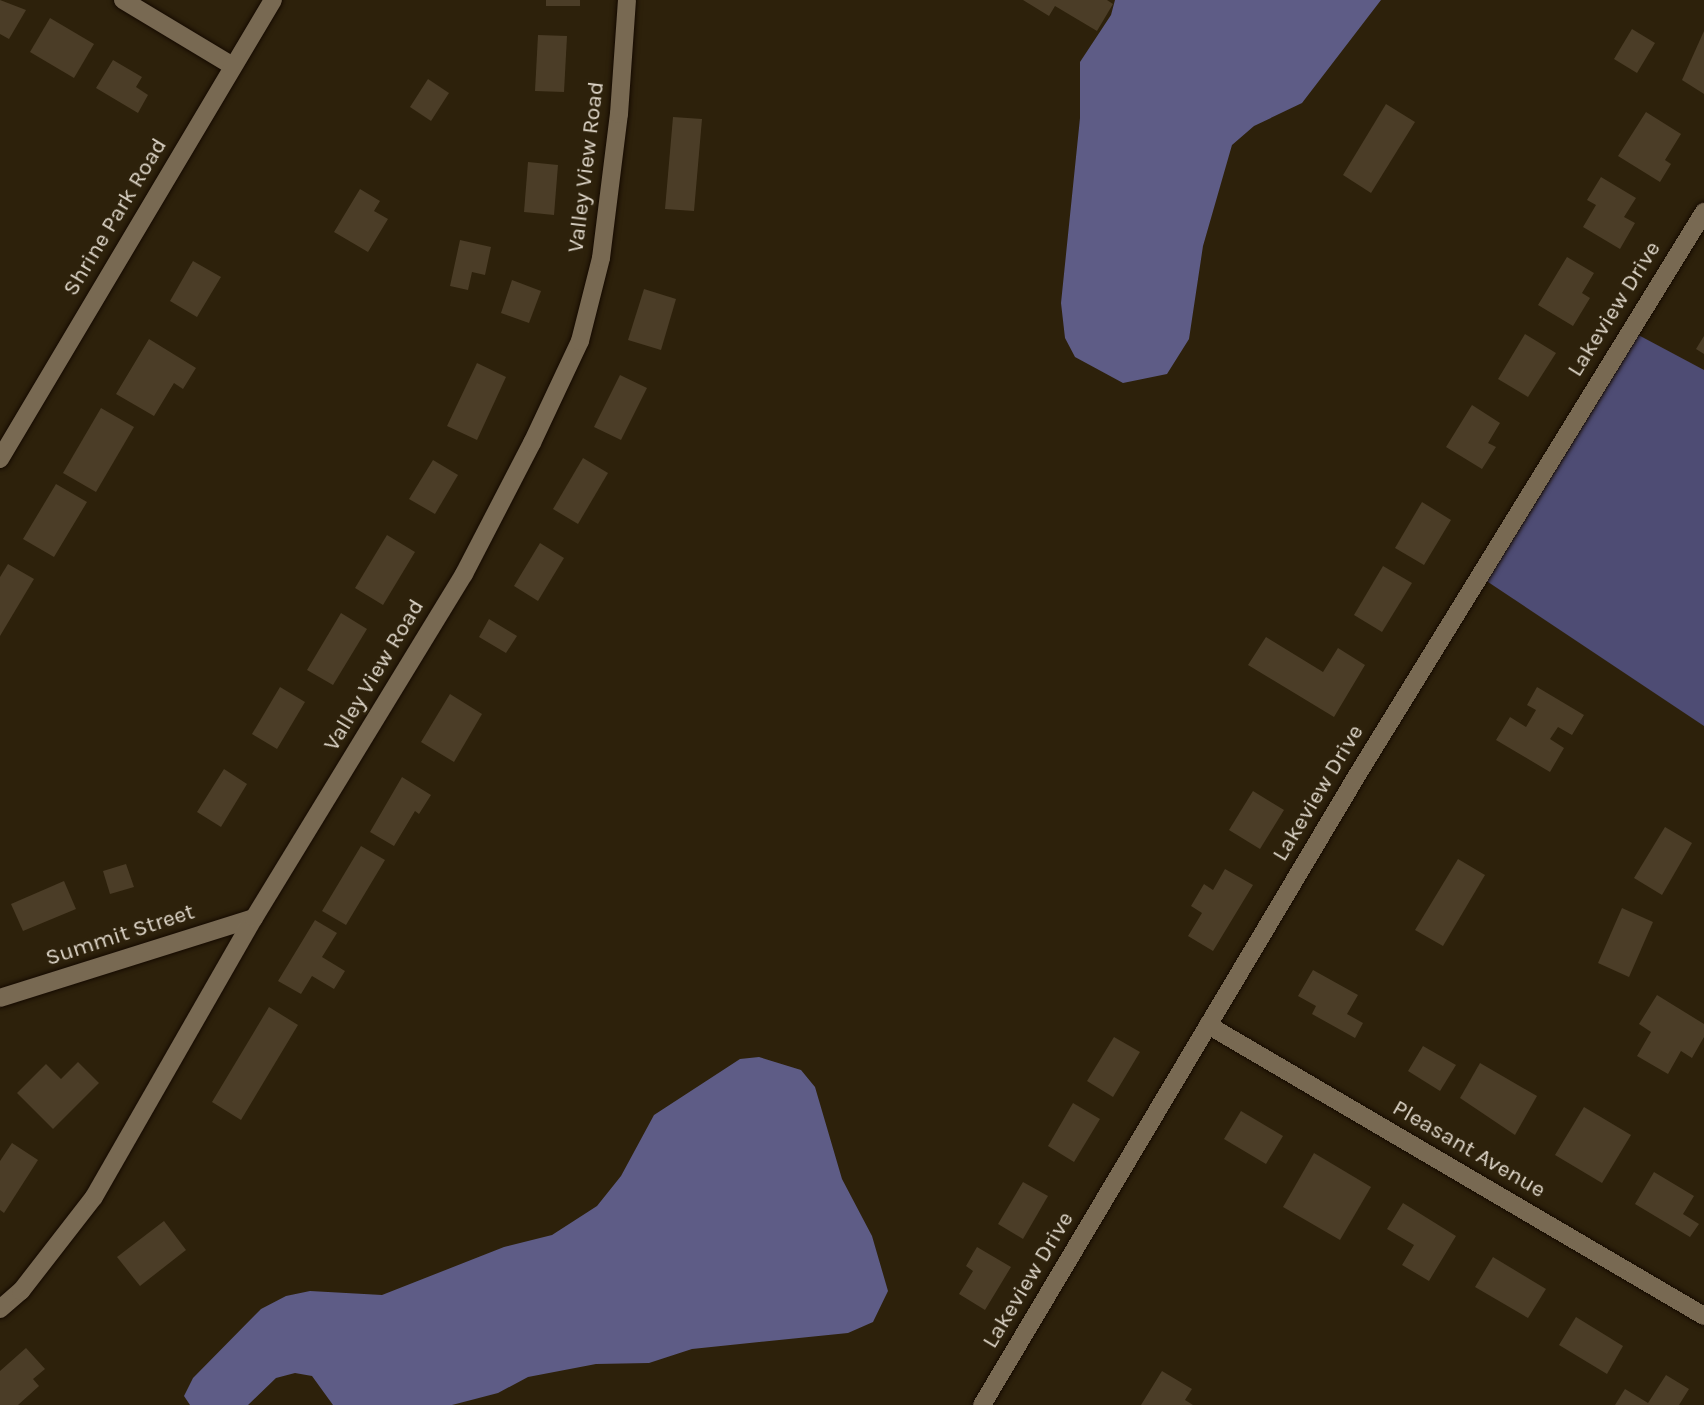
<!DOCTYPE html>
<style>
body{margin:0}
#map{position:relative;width:1704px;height:1405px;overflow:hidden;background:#2d210b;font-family:Karla,sans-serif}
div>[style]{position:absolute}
.forest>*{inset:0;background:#4e4c74}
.water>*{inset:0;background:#5e5c86}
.building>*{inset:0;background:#4b3d27}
.roads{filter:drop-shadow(0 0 2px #150a00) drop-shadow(0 0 2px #150a00)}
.street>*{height:18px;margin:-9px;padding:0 9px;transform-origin:9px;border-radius:9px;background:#786952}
.secondary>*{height:18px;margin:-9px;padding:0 9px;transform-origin:9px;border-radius:9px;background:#786952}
span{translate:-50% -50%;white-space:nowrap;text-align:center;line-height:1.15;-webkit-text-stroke:5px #2d210b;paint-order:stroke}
.street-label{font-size:23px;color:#dfd7ca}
</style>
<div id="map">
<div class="forest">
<i style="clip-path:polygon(1629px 330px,1704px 370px,1704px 726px,1479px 576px)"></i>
</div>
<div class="water">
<i style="clip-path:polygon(1115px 0,1381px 0,1302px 103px,1254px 126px,1232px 145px,1203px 246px,1189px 339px,1167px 374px,1123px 383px,1075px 357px,1065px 338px,1061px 303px,1080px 118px,1080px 62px,1111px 15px)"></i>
<i style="clip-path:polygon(759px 1057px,801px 1070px,815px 1087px,842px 1179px,872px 1236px,888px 1291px,873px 1322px,848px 1333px,692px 1349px,649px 1363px,596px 1364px,528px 1377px,498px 1393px,452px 1405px,333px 1405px,312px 1376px,295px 1373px,276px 1378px,248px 1405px,190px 1405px,184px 1396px,193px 1378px,261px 1309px,286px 1296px,310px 1291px,382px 1295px,504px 1247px,552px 1235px,597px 1206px,621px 1176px,654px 1115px,740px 1059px)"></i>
</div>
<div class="building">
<i style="clip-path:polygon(0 0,26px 10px,9px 39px,0 34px)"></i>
<i style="clip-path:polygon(546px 0,580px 0,580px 6px,546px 6px)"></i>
<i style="clip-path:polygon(1023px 0,1107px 0,1113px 4px,1097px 31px,1055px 6px,1049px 16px)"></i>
<i style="clip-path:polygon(50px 18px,94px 44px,74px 78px,30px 52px)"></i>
<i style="clip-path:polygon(1632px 29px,1655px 43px,1637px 73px,1614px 59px)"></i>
<i style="clip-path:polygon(1704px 31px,1704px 94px,1682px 80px)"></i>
<i style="clip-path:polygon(538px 35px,567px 36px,564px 92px,535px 91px)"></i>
<i style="clip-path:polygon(113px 60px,142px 77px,136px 87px,148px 95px,138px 113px,96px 88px)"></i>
<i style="clip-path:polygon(428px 79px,449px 93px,431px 121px,410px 107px)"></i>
<i style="clip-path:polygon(1386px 104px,1415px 122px,1371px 193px,1343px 175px)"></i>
<i style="clip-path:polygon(1646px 112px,1681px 134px,1665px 160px,1671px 164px,1660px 182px,1618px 156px)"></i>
<i style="clip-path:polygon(673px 117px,702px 119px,694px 211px,665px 209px)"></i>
<i style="clip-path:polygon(528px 162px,558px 165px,554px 215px,524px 212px)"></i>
<i style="clip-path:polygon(1601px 177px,1636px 198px,1624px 217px,1635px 223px,1620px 249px,1583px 227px,1596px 205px,1587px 200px)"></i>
<i style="clip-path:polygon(360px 189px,380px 201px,374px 211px,388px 219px,368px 252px,334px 232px)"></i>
<i style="clip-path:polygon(460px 240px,491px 247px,485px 275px,472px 272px,468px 290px,450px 286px)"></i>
<i style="clip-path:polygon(1567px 257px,1594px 273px,1582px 293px,1590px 298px,1573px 326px,1538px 305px)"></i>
<i style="clip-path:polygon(193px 261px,221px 277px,197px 317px,170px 301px)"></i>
<i style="clip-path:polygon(512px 280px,541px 291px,529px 323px,501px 313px)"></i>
<i style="clip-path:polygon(644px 289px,676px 299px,661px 350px,628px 340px)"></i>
<i style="clip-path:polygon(1525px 334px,1556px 353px,1528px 397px,1498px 379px)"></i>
<i style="clip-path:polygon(1704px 336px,1704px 354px,1696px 349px)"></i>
<i style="clip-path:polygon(149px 339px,196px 368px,183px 389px,174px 383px,154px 416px,116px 394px)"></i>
<i style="clip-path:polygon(477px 363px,506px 377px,477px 440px,447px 426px)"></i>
<i style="clip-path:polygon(620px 375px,647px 388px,621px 440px,594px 427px)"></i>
<i style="clip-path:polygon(1472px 405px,1500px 423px,1488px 443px,1496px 447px,1482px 469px,1446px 447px)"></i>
<i style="clip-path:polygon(101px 408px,134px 427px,96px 492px,63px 473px)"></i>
<i style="clip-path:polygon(583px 458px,608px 473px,578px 524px,553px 509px)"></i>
<i style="clip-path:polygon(433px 460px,458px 475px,435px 514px,409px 499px)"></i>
<i style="clip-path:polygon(56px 484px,87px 502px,54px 557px,23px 539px)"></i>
<i style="clip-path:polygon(1422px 502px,1451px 520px,1424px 565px,1395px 548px)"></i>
<i style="clip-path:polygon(387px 535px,415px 552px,383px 605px,355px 588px)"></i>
<i style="clip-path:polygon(540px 543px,564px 558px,538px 601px,514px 586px)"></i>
<i style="clip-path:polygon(8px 564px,34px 579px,0 636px,0 577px)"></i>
<i style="clip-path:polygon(1383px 566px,1412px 583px,1382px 632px,1354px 615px)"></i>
<i style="clip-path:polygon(341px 613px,367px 629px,333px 685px,307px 670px)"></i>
<i style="clip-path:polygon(489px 619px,517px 636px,506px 653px,479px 637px)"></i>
<i style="clip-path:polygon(1266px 637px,1323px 672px,1338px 648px,1365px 665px,1334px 717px,1248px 665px)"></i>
<i style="clip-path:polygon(280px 687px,305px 702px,277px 749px,252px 734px)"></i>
<i style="clip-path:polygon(1537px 687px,1584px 715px,1572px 735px,1558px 727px,1550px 739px,1564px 748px,1550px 772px,1496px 740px,1510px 717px,1526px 727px,1536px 710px,1527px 705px)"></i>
<i style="clip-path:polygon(450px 694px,482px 714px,454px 762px,421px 742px)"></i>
<i style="clip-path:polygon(224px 769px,247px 784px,221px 827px,197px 812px)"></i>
<i style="clip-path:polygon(402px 777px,431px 795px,419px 814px,415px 811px,394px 846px,370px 832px)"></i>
<i style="clip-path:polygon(1253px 791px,1284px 810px,1260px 849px,1229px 830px)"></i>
<i style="clip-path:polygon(1665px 827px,1692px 843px,1662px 895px,1634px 878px)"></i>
<i style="clip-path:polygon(361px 846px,385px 860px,346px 925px,322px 911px)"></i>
<i style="clip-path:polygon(1458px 859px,1485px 875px,1443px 946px,1415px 930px)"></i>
<i style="clip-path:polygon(126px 864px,134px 887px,110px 894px,103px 871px)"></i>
<i style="clip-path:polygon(1225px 869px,1253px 885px,1213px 951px,1188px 936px,1202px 913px,1191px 906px,1204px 884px,1213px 890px)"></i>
<i style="clip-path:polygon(64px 881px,76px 909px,23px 931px,11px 904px)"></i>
<i style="clip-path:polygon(1622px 908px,1653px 922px,1629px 977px,1598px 963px)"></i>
<i style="clip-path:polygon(315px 920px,337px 933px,322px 957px,345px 971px,334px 989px,312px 976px,301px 994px,278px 981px)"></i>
<i style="clip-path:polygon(1313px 970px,1358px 995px,1347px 1014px,1363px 1023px,1355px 1038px,1312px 1014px,1316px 1006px,1298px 996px)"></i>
<i style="clip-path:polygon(1657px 995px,1704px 1024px,1704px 1037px,1692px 1058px,1681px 1051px,1668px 1074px,1637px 1056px,1651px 1032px,1639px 1024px)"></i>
<i style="clip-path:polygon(269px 1007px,298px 1025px,241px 1120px,212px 1102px)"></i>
<i style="clip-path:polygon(1114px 1037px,1140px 1052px,1113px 1097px,1087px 1081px)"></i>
<i style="clip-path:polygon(1423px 1046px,1456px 1065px,1440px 1091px,1408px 1071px)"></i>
<i style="clip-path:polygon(78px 1062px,99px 1083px,53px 1129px,17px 1093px,46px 1064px,61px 1079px)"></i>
<i style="clip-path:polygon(1480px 1063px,1537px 1096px,1515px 1135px,1460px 1098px)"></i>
<i style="clip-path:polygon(1073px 1103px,1100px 1119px,1074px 1162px,1048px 1146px)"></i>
<i style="clip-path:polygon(1584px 1107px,1631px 1135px,1602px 1183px,1555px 1155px)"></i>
<i style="clip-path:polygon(1241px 1111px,1283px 1136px,1266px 1164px,1224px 1139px)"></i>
<i style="clip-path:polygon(12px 1143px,38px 1160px,4px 1213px,0 1210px,0 1161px)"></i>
<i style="clip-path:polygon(1314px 1153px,1371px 1187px,1340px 1240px,1283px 1207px)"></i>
<i style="clip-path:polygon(1654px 1172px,1694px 1196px,1683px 1214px,1699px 1224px,1690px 1237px,1635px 1204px)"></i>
<i style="clip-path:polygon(1023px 1182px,1048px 1196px,1023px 1239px,998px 1224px)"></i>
<i style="clip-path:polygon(1403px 1203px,1456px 1236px,1429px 1281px,1402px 1265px,1414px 1245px,1387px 1229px)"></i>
<i style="clip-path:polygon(164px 1221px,186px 1250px,140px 1286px,117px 1257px)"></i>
<i style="clip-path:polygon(977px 1247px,1011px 1267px,985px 1310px,959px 1294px,973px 1271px,966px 1266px)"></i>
<i style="clip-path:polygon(1493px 1257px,1546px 1289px,1528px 1318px,1475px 1287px)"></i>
<i style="clip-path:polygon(1576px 1317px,1623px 1346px,1607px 1374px,1559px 1345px)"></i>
<i style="clip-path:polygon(26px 1348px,45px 1369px,33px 1379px,39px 1386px,18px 1405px,0 1405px,0 1371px)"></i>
<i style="clip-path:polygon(1162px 1371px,1192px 1389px,1185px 1400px,1193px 1405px,1141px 1405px)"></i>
<i style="clip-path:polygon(1666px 1375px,1689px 1389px,1679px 1405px,1615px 1405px,1625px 1389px,1648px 1403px)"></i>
</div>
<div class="roads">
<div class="street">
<i style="left:123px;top:0;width:128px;rotate:31deg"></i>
<i style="left:0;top:998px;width:266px;rotate:-17.5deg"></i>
<i style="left:1208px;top:1025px;width:575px;rotate:30.4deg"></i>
<i style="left:0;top:1309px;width:28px;rotate:-41deg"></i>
<i style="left:21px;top:1291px;width:119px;rotate:-52.2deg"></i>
<i style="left:94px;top:1197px;width:322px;rotate:-60.2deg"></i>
<i style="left:254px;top:918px;width:403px;rotate:-58.6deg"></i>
<i style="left:464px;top:574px;width:148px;rotate:-62.6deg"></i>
<i style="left:532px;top:443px;width:113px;rotate:-64.8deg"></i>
<i style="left:580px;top:341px;width:86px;rotate:-75.8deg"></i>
<i style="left:601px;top:258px;width:145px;rotate:-82.9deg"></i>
<i style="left:619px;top:114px;width:114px;rotate:-86deg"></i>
<i style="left:982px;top:1405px;width:731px;rotate:-59.22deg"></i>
<i style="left:1356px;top:777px;width:664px;rotate:-58.37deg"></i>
</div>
<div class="secondary">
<i style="left:0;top:459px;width:534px;rotate:-59.26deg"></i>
</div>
</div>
<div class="street-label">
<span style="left:586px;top:167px;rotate:-83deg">Valley View Road</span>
<span style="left:115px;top:217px;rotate:-59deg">Shrine Park Road</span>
<span style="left:1614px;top:309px;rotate:-58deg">Lakeview Drive</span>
<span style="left:374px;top:675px;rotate:-59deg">Valley View Road</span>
<span style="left:1318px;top:793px;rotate:-59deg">Lakeview Drive</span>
<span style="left:120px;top:935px;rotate:-18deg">Summit Street</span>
<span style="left:1469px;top:1149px;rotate:30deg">Pleasant Avenue</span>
<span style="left:1028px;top:1280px;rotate:-59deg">Lakeview Drive</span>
</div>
</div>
